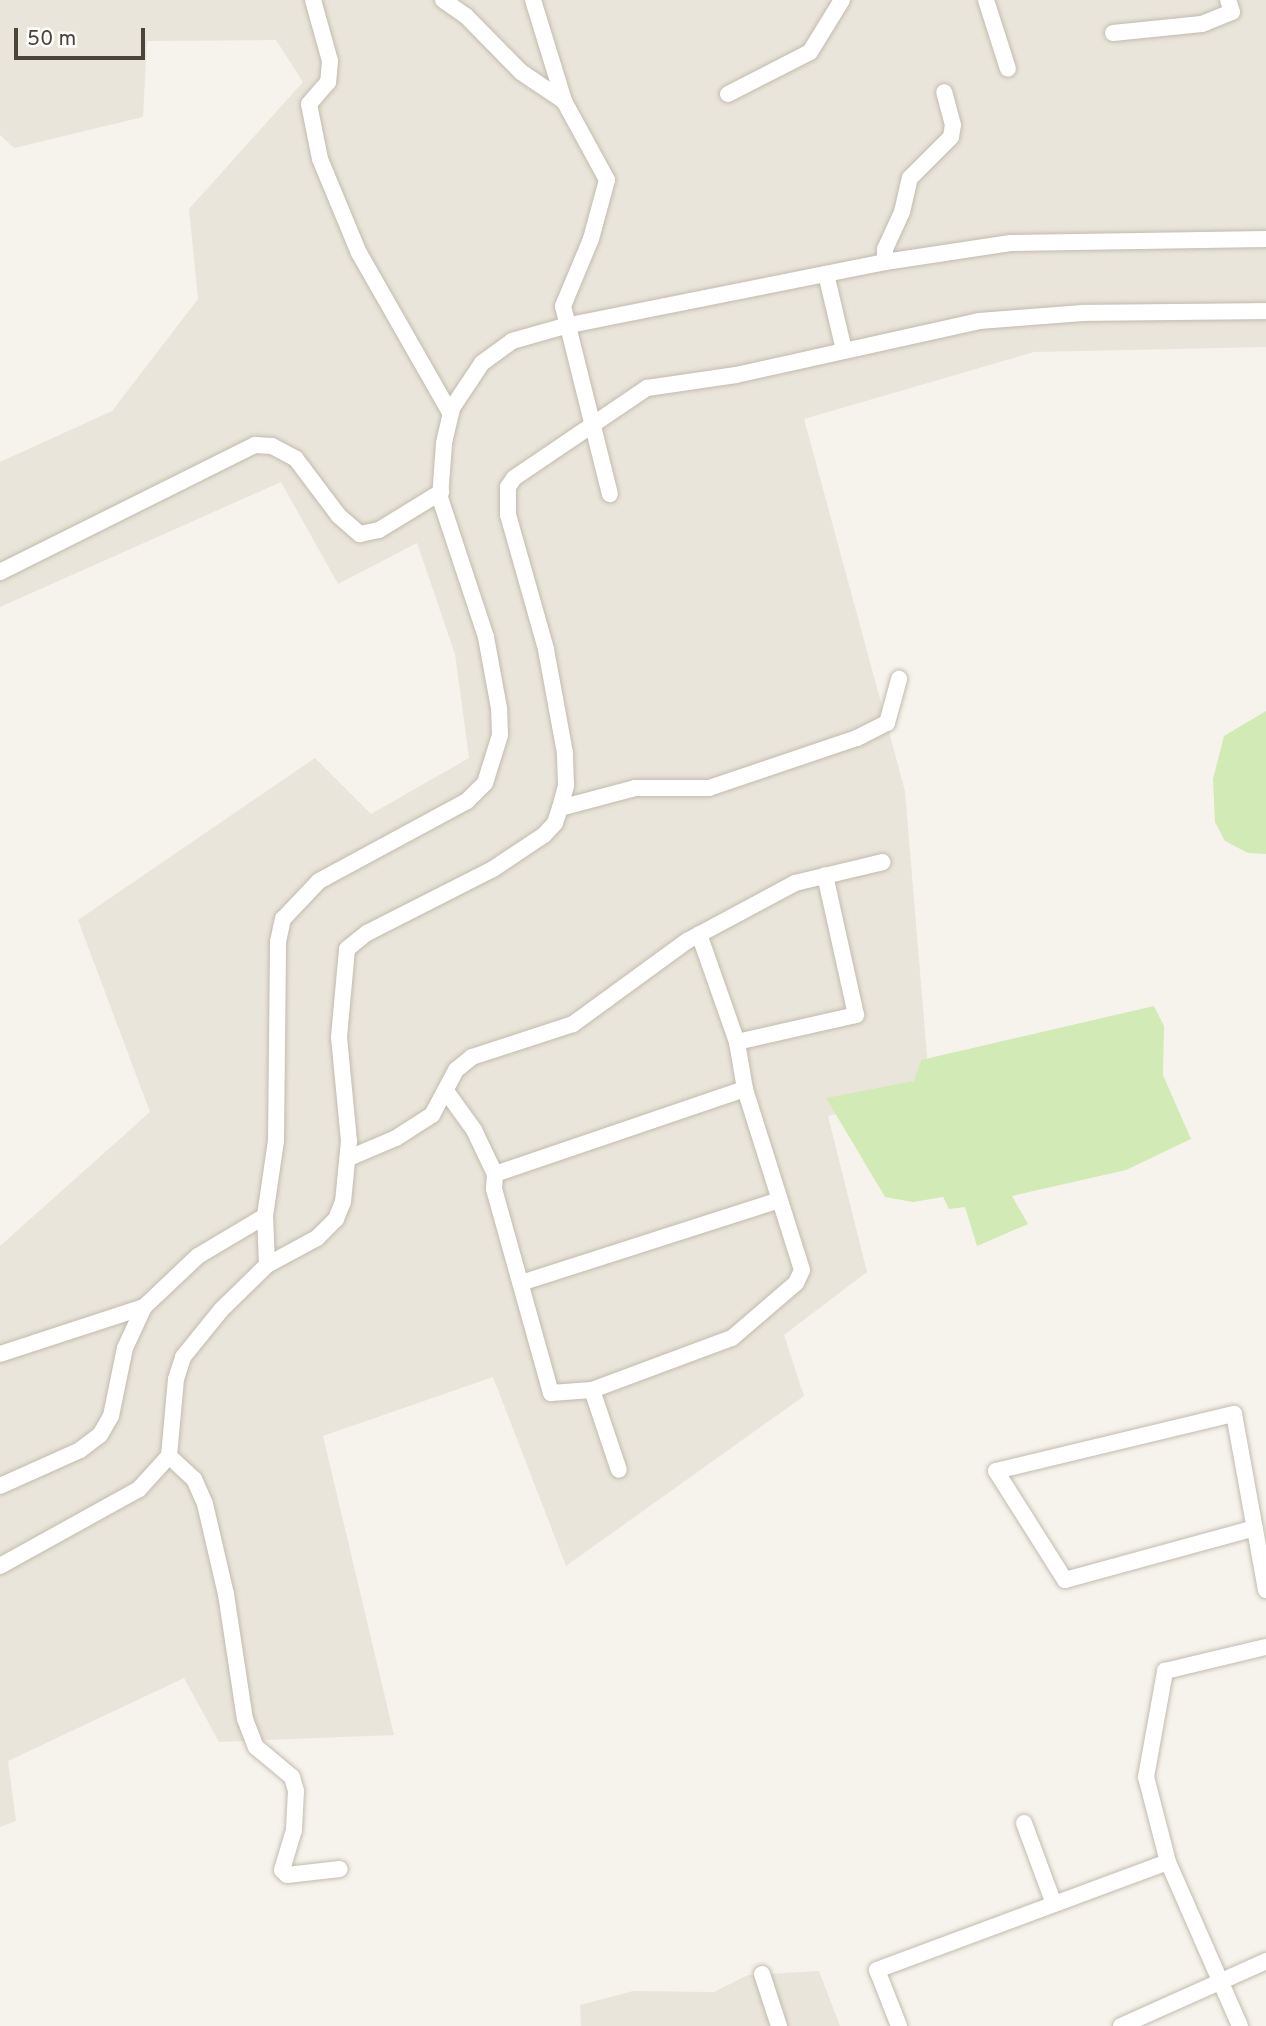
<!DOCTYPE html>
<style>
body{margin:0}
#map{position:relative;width:1266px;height:2026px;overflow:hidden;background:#f6f3ec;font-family:Overpass,sans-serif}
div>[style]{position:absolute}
.residential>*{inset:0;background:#eae5da}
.green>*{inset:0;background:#d2eab5}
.roads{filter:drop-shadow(0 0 2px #c2bbae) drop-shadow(0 0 2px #c2bbae)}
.minor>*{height:16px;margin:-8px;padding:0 8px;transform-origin:8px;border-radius:8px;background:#fff}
span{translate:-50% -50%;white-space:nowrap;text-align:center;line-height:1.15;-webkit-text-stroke:6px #fff;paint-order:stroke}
.scale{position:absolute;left:14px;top:28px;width:131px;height:32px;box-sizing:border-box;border:4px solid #4b4439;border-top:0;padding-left:9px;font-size:21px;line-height:24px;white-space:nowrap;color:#4b4439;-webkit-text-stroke:5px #fff;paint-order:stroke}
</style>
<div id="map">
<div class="residential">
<i style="clip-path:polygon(0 0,1266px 0,1266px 347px,1034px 352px,804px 419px,905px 791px,930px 1092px,828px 1116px,867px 1272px,784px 1335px,804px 1396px,566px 1566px,493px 1377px,323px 1436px,394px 1735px,219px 1742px,184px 1678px,8px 1761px,16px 1821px,0 1827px,0 1246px,150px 1112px,78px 920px,315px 758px,371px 814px,469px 758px,455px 654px,417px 543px,338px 584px,281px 482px,0 607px,0 462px,112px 411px,198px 299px,189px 209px,303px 82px,276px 40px,147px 41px,143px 117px,14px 148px,0 135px)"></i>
<i style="clip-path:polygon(819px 1971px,840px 2026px,581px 2026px,580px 2005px,633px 1991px,714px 1992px,748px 1975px)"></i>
</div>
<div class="green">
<i style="clip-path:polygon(1266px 711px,1266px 854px,1248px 853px,1225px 841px,1215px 822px,1213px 779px,1224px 736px)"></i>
<i style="clip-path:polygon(1154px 1006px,1164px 1026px,1163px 1075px,1191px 1139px,1126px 1170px,1012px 1196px,1028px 1224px,977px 1246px,965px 1207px,949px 1209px,943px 1197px,913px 1202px,885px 1197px,826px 1098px,914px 1081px,921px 1060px)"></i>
</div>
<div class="roads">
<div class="minor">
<i style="left:313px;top:0;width:63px;rotate:74.4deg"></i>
<i style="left:330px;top:61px;width:21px;rotate:95deg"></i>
<i style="left:328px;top:82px;width:29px;rotate:131deg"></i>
<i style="left:309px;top:104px;width:56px;rotate:78.7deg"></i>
<i style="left:320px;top:159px;width:102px;rotate:67.5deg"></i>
<i style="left:359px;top:253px;width:185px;rotate:60.3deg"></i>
<i style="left:443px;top:0;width:28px;rotate:35deg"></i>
<i style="left:466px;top:16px;width:78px;rotate:45.5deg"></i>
<i style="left:521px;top:72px;width:52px;rotate:34deg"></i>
<i style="left:564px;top:101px;width:90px;rotate:61.4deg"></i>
<i style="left:607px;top:180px;width:61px;rotate:105.2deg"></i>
<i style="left:591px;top:239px;width:73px;rotate:112.7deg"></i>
<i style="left:563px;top:306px;width:194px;rotate:76deg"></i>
<i style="left:533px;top:0;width:106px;rotate:72.9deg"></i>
<i style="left:986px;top:0;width:72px;rotate:72.3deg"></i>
<i style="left:1113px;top:33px;width:89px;rotate:-5.8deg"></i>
<i style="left:1202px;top:24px;width:32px;rotate:-22deg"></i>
<i style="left:1232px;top:12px;width:13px;rotate:-108deg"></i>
<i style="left:728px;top:94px;width:92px;rotate:-27.1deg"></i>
<i style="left:810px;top:52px;width:61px;rotate:-58.4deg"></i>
<i style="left:885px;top:262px;width:13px;rotate:-90deg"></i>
<i style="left:885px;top:249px;width:41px;rotate:-65.3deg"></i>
<i style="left:902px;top:212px;width:35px;rotate:-77deg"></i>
<i style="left:910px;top:178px;width:58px;rotate:-45deg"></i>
<i style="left:951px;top:137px;width:12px;rotate:-81deg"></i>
<i style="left:953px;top:125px;width:34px;rotate:-105deg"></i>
<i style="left:826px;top:274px;width:78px;rotate:76.7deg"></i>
<i style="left:0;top:572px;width:285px;rotate:-26.5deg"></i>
<i style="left:255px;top:445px;width:17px;rotate:3deg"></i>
<i style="left:272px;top:446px;width:27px;rotate:28deg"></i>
<i style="left:296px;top:459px;width:71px;rotate:53deg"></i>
<i style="left:339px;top:516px;width:28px;rotate:41deg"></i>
<i style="left:360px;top:534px;width:19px;rotate:-12deg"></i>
<i style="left:379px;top:530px;width:73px;rotate:-31.5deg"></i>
<i style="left:560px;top:808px;width:78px;rotate:-14.9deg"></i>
<i style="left:635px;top:788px;width:74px"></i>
<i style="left:709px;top:788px;width:156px;rotate:-18.7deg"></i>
<i style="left:857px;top:738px;width:34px;rotate:-27deg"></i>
<i style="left:887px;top:723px;width:46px;rotate:-74.7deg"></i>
<i style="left:737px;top:1042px;width:122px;rotate:-12.8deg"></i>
<i style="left:856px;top:1015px;width:143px;rotate:-102.5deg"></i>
<i style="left:446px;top:1091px;width:48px;rotate:54.3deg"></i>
<i style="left:474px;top:1130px;width:49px;rotate:64.5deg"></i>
<i style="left:495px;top:1174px;width:15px;rotate:94deg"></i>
<i style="left:494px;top:1189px;width:212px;rotate:74.4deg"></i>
<i style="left:551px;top:1393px;width:41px;rotate:-4.2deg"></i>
<i style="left:592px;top:1390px;width:149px;rotate:-20.4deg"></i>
<i style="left:732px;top:1338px;width:84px;rotate:-40.7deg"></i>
<i style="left:796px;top:1283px;width:14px;rotate:-65deg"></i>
<i style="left:802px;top:1270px;width:190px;rotate:-107.5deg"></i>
<i style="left:745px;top:1089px;width:48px;rotate:-99.7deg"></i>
<i style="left:737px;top:1042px;width:114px;rotate:-109.4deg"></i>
<i style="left:349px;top:1158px;width:51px;rotate:-23.1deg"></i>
<i style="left:396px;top:1138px;width:43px;rotate:-32.6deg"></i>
<i style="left:432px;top:1115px;width:51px;rotate:-61.9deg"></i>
<i style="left:456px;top:1070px;width:21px;rotate:-39deg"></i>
<i style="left:472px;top:1057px;width:106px;rotate:-18.1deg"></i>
<i style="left:573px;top:1024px;width:141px;rotate:-36.1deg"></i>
<i style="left:687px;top:941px;width:123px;rotate:-28.2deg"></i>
<i style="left:795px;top:883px;width:90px;rotate:-13.4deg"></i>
<i style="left:495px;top:1174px;width:264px;rotate:-18.8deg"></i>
<i style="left:267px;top:1265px;width:57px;rotate:-28.4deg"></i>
<i style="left:317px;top:1238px;width:27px;rotate:-45deg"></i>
<i style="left:336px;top:1219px;width:18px;rotate:-68deg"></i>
<i style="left:343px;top:1202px;width:61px;rotate:-84.4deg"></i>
<i style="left:349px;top:1141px;width:104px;rotate:-95.5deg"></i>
<i style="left:339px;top:1037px;width:88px;rotate:-84.8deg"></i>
<i style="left:347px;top:949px;width:26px;rotate:-39deg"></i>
<i style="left:367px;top:933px;width:141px;rotate:-26.9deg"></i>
<i style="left:493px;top:869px;width:61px;rotate:-33.7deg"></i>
<i style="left:544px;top:835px;width:16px;rotate:-47deg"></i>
<i style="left:555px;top:823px;width:16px;rotate:-72deg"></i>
<i style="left:560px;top:808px;width:24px;rotate:-75deg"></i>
<i style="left:566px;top:785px;width:32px;rotate:-92deg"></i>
<i style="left:565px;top:753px;width:106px;rotate:-100.4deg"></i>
<i style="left:546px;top:649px;width:139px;rotate:-105.8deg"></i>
<i style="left:508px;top:515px;width:28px;rotate:-90deg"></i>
<i style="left:508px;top:487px;width:11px;rotate:-56deg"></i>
<i style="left:514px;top:478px;width:161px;rotate:-34.1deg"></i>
<i style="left:647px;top:388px;width:90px;rotate:-8.3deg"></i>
<i style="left:736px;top:375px;width:249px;rotate:-12.5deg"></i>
<i style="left:979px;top:321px;width:104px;rotate:-4.4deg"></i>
<i style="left:1083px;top:313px;width:183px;rotate:-0.6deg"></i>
<i style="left:524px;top:1282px;width:268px;rotate:-17.8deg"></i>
<i style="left:0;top:1354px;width:151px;rotate:-18.1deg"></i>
<i style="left:592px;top:1390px;width:84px;rotate:71.4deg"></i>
<i style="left:169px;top:1456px;width:34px;rotate:43deg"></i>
<i style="left:194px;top:1479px;width:27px;rotate:66deg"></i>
<i style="left:205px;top:1504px;width:92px;rotate:76.9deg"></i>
<i style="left:226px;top:1594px;width:126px;rotate:81.4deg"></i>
<i style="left:245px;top:1719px;width:30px;rotate:69deg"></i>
<i style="left:256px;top:1747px;width:47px;rotate:39.8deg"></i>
<i style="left:292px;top:1777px;width:15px;rotate:74deg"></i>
<i style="left:296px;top:1791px;width:39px;rotate:93deg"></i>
<i style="left:294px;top:1830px;width:42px;rotate:106.7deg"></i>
<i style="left:282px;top:1870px;width:7px;rotate:45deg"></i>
<i style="left:287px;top:1875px;width:53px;rotate:-6.5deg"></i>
<i style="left:0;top:1486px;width:88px;rotate:-24.2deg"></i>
<i style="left:80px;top:1450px;width:25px;rotate:-37deg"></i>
<i style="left:100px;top:1435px;width:22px;rotate:-60deg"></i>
<i style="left:111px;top:1416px;width:69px;rotate:-78.4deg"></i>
<i style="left:125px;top:1348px;width:45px;rotate:-65.1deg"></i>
<i style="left:144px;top:1307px;width:74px;rotate:-43.4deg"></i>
<i style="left:198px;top:1256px;width:78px;rotate:-30.8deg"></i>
<i style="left:1255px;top:1528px;width:197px;rotate:164.7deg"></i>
<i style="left:1065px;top:1580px;width:129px;rotate:-122.3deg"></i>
<i style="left:996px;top:1471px;width:245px;rotate:-13.5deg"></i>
<i style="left:1234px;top:1414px;width:179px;rotate:79.7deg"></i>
<i style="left:0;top:1566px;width:159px;rotate:-29deg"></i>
<i style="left:139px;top:1489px;width:45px;rotate:-47.7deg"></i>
<i style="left:169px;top:1456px;width:77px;rotate:-84.8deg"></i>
<i style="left:176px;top:1379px;width:23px;rotate:-72deg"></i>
<i style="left:183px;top:1357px;width:60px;rotate:-51deg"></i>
<i style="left:221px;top:1310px;width:64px;rotate:-44.4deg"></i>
<i style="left:267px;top:1265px;width:49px;rotate:-92.3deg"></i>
<i style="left:265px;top:1216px;width:76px;rotate:-81.7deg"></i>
<i style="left:276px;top:1141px;width:199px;rotate:-89.4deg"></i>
<i style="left:278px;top:942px;width:24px;rotate:-78deg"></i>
<i style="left:283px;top:919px;width:52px;rotate:-46.5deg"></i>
<i style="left:319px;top:881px;width:168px;rotate:-28.4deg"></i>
<i style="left:467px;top:801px;width:25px;rotate:-45deg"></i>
<i style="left:485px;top:783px;width:50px;rotate:-72.6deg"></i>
<i style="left:500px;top:735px;width:27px;rotate:-92deg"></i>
<i style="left:499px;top:708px;width:72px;rotate:-100.4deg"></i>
<i style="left:486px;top:637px;width:146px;rotate:-108.3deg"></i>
<i style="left:440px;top:498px;width:55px;rotate:-85.8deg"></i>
<i style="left:444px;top:443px;width:36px;rotate:-77deg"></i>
<i style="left:452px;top:408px;width:54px;rotate:-56.3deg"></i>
<i style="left:482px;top:363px;width:37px;rotate:-36deg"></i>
<i style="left:512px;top:341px;width:55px;rotate:-15.8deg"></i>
<i style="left:565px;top:326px;width:326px;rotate:-11.3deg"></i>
<i style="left:885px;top:262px;width:127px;rotate:-8.6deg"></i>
<i style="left:1011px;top:243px;width:255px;rotate:-0.9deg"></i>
<i style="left:1024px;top:1823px;width:86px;rotate:69.7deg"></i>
<i style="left:762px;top:1974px;width:55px;rotate:71.9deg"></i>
<i style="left:899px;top:2026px;width:60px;rotate:-111.4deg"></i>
<i style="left:877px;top:1970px;width:310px;rotate:-20.4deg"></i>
<i style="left:1121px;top:2026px;width:159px;rotate:-24.1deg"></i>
<i style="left:1240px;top:2026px;width:179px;rotate:-113.7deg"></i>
<i style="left:1168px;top:1862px;width:88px;rotate:-104.5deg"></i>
<i style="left:1146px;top:1777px;width:108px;rotate:-79.8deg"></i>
<i style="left:1165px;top:1671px;width:104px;rotate:-13.4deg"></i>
</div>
</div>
<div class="scale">50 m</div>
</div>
